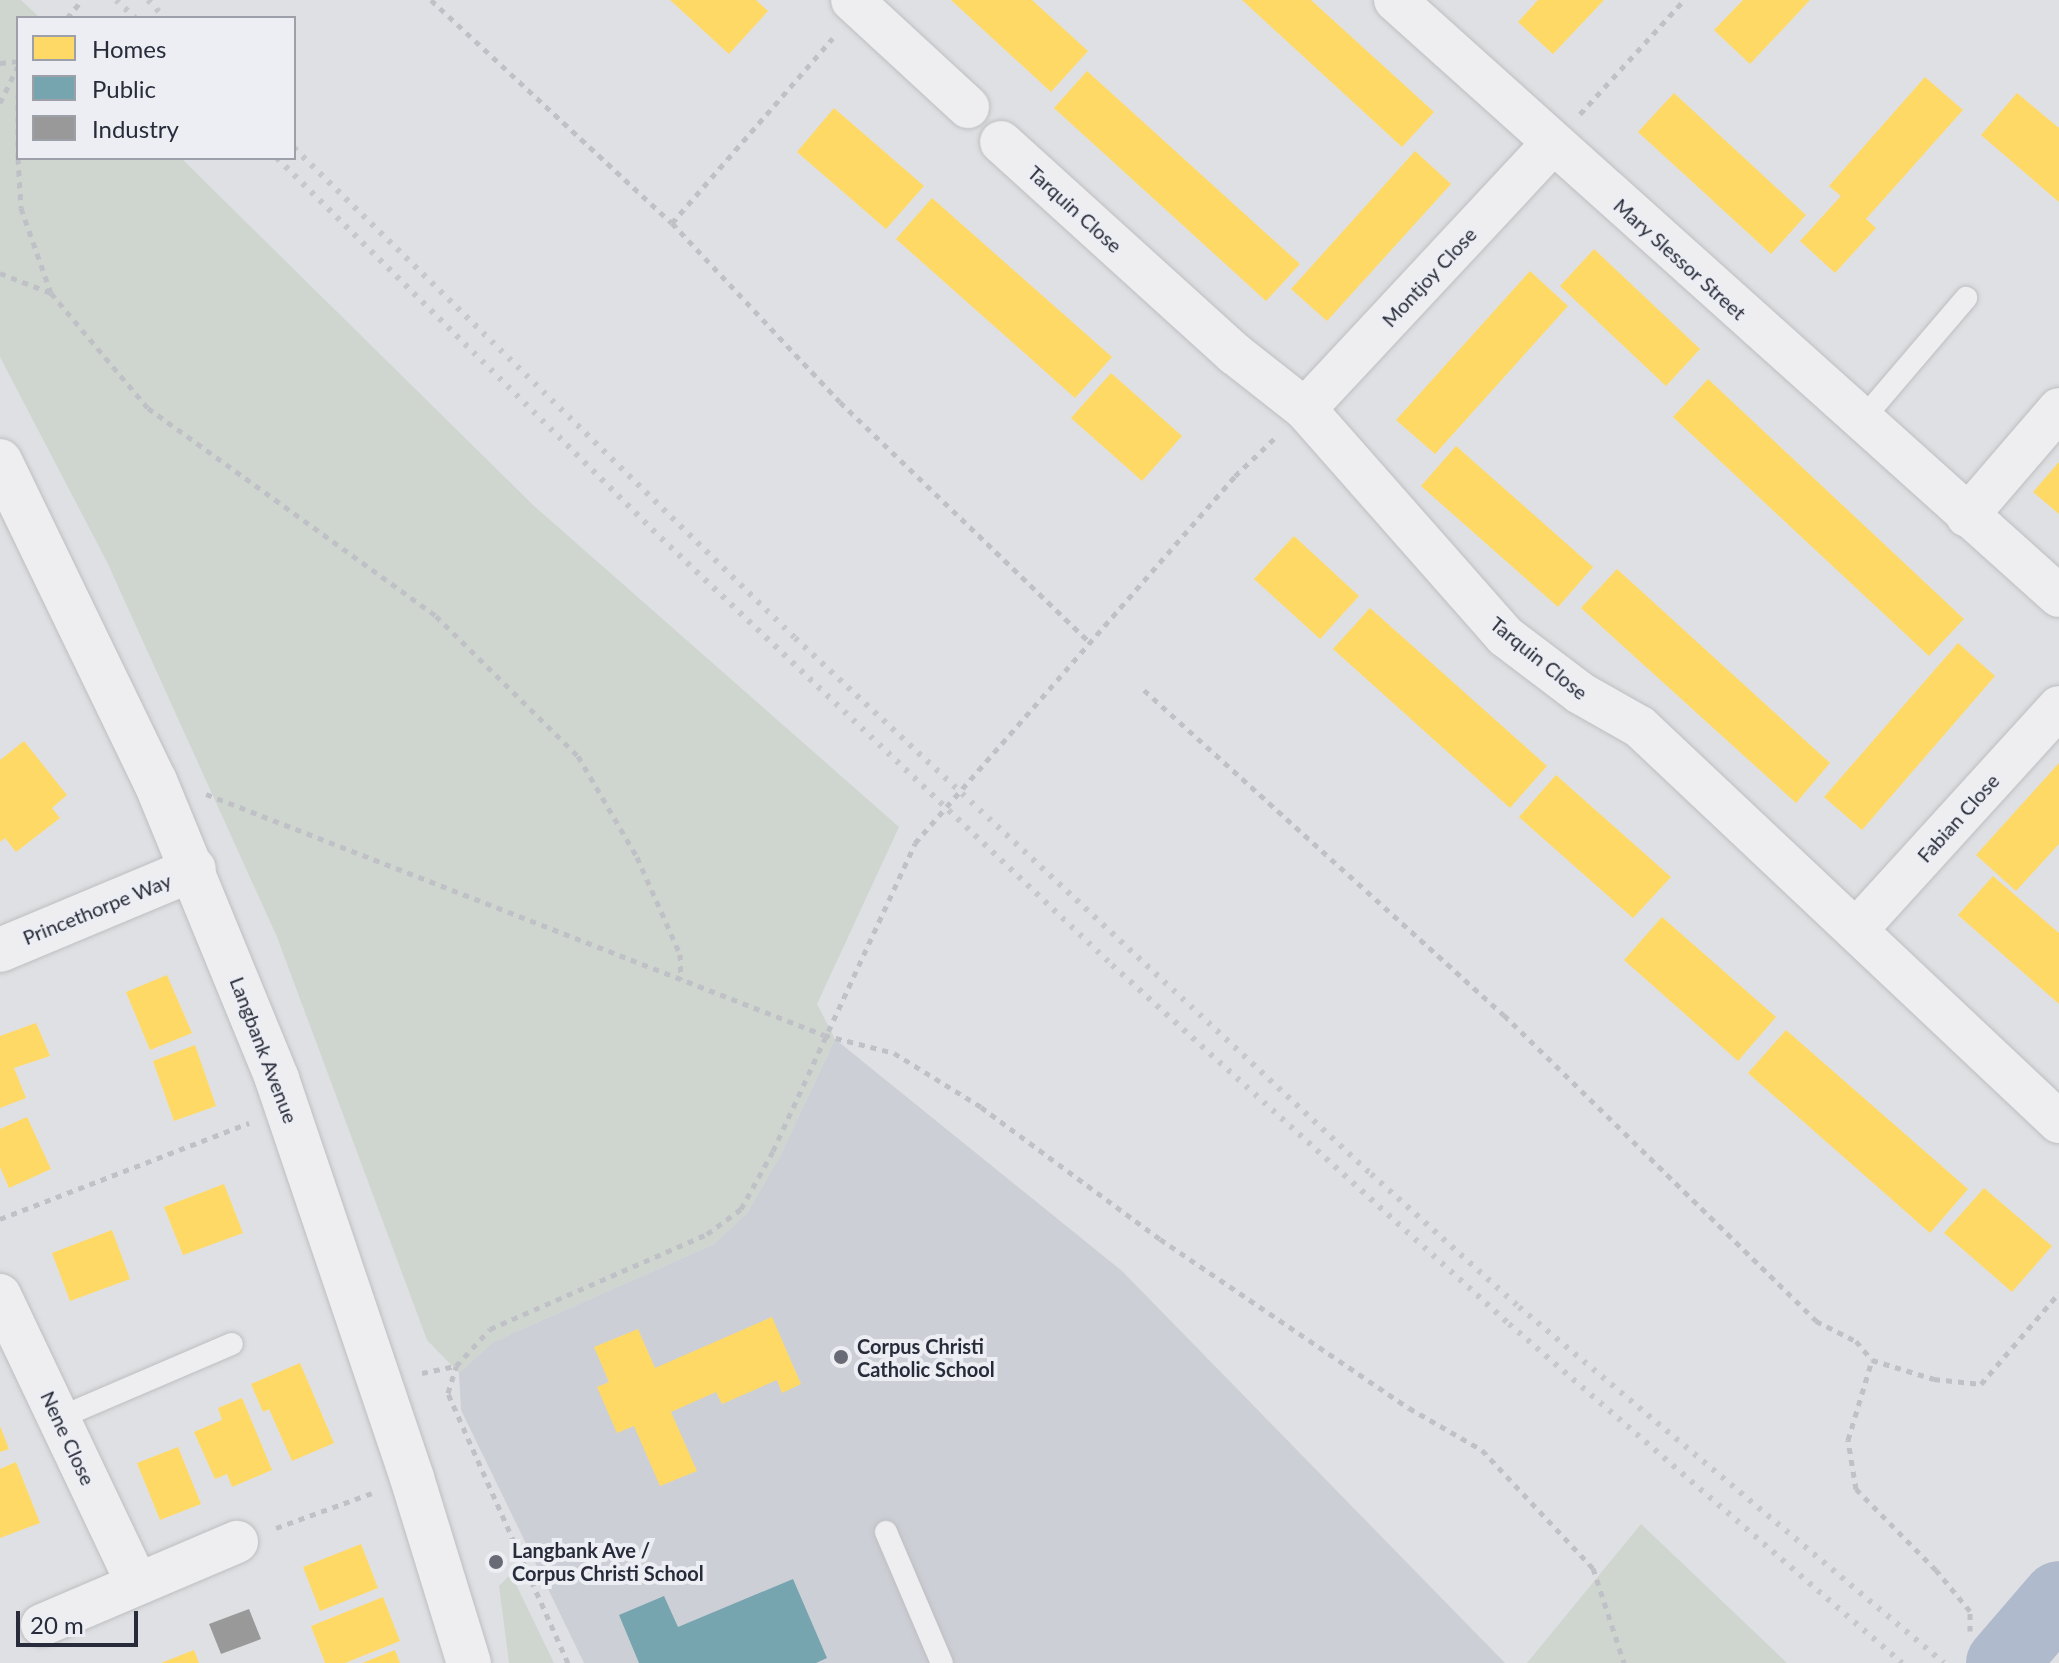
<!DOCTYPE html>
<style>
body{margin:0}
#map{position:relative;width:2059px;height:1663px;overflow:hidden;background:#dfe0e3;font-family:Lato,sans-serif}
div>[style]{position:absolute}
.built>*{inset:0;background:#cdcfd6}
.green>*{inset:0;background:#ced6cf}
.homes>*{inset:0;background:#ffd966}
.public>*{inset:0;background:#76a5af}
.industry>*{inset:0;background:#999}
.river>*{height:72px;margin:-36px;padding:0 36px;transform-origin:36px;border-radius:36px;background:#afbacc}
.path>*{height:5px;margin-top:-2.5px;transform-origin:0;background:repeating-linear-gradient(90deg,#c0c1c6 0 6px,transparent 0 12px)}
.roads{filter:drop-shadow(0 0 2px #bdbec1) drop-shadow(0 0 2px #bdbec1)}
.service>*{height:22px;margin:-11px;padding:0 11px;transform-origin:11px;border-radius:11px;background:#eeeef0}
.minor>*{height:42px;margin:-21px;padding:0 21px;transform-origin:21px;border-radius:21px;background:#eeeef0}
.tertiary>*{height:44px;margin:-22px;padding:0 22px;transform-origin:22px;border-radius:22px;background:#eeeef0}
.rail>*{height:6px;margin-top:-3px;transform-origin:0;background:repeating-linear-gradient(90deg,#c7c8cb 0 4px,transparent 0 12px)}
.dots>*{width:22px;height:22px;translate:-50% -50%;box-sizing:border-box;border:4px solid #eceef3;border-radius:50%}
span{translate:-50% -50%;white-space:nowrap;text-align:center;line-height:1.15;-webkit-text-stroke:8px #eceef3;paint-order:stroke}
.street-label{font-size:20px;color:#282c3a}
.poi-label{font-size:20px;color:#282c3a;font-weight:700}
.left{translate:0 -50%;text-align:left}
.legend{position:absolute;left:16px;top:16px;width:280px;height:144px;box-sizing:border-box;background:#eceef3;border:2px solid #9ea0a9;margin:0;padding:10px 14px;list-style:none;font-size:24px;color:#282c3a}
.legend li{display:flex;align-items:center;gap:16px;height:40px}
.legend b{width:40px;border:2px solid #9ea0a9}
.scale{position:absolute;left:16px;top:1611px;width:122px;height:36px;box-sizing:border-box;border:4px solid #282c3a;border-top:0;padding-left:10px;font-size:24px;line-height:28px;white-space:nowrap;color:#282c3a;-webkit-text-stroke:6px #eceef3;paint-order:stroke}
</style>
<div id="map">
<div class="built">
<i style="clip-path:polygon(835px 1039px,1122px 1271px,1505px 1663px,584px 1663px,461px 1410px,459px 1373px,493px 1342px,714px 1244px,747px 1213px,780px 1156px)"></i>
</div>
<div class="green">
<i style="clip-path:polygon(0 0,21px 0,40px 18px,18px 18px,18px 158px,181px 158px,533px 505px,899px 827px,817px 1004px,835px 1039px,780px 1156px,747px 1213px,714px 1244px,493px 1342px,459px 1373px,427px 1340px,277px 937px,107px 562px,0 357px)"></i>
<i style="clip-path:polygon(1641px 1524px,1787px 1663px,1527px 1663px)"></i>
<i style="clip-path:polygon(511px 1574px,554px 1663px,509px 1663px,499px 1586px)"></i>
</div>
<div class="homes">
<i style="clip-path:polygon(670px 0,756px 0,768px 11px,729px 54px)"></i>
<i style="clip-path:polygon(951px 0,1032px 0,1088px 51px,1051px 92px)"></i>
<i style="clip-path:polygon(1242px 0,1311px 0,1434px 112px,1402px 147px)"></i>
<i style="clip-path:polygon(1538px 0,1604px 0,1553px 54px,1518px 22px)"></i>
<i style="clip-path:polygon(1743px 0,1810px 0,1750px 64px,1714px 30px)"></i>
<i style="clip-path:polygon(1087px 71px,1300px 264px,1266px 301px,1054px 108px)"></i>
<i style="clip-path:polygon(1925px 77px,1963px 110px,1866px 219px,1876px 228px,1835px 273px,1800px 241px,1841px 196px,1829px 186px)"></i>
<i style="clip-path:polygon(1674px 93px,1806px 215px,1771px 254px,1638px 132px)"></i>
<i style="clip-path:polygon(2017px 93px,2059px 128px,2059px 202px,1981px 135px)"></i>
<i style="clip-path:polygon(834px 108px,924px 186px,886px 229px,797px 152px)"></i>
<i style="clip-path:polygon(1415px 151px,1451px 184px,1327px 321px,1291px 289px)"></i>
<i style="clip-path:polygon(932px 198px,1112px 357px,1075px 398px,896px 239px)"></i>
<i style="clip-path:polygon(1594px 249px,1700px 349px,1666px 386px,1560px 286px)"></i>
<i style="clip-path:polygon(1530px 271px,1568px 306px,1435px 454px,1396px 420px)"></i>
<i style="clip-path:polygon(1111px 373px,1182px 436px,1142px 481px,1071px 418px)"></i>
<i style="clip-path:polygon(1708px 379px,1964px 619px,1929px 656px,1673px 417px)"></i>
<i style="clip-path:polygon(1456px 446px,1593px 567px,1558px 607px,1421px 486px)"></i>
<i style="clip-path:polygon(2059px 462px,2059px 514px,2033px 492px)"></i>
<i style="clip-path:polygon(1294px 536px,1359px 596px,1320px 639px,1254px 579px)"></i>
<i style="clip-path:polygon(1617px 569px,1830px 763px,1796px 803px,1581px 608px)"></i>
<i style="clip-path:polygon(1370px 608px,1547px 766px,1510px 808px,1333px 649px)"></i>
<i style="clip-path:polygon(1958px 643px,1995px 676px,1862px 830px,1824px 797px)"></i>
<i style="clip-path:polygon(24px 741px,67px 795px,52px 808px,60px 818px,16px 852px,5px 838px,0 842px,0 760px)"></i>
<i style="clip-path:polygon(2059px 763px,2059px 844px,2016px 891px,1976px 855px)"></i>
<i style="clip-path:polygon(1556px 775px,1671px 877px,1633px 918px,1519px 817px)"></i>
<i style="clip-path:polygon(1993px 876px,2059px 933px,2059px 1004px,1958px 915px)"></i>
<i style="clip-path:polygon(1662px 917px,1776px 1017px,1738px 1061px,1624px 960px)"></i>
<i style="clip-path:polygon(167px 975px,192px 1033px,150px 1050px,126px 992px)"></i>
<i style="clip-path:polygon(36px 1023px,50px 1056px,14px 1068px,26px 1098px,0 1108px,0 1036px)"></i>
<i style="clip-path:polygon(1786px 1030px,1968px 1189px,1930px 1233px,1748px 1073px)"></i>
<i style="clip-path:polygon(195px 1045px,216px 1106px,174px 1121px,153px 1061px)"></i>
<i style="clip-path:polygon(27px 1117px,51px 1169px,9px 1188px,0 1167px,0 1129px)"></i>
<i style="clip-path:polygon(224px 1184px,243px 1233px,183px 1255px,164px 1207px)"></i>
<i style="clip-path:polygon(1984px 1188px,2052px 1246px,2012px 1292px,1944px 1233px)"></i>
<i style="clip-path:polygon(112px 1230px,130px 1279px,70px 1301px,52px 1253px)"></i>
<i style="clip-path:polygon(772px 1317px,801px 1384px,782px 1393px,777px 1380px,722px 1404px,716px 1392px,671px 1412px,697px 1471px,660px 1486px,634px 1426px,617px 1433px,597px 1387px,609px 1382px,594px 1347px,638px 1329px,655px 1368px)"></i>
<i style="clip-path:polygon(300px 1363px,334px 1443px,292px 1461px,269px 1409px,263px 1412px,251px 1384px)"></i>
<i style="clip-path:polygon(242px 1398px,272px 1470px,232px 1487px,227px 1474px,215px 1479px,194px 1432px,222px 1420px,218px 1408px)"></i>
<i style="clip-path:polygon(0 1426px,9px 1449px,0 1452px)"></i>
<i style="clip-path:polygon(178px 1447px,201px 1504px,160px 1520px,137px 1463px)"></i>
<i style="clip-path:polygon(16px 1462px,40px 1523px,0 1538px,0 1469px)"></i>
<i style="clip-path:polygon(361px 1544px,378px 1588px,320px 1611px,303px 1567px)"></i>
<i style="clip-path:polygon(383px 1597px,400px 1641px,345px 1663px,325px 1663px,311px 1626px)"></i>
<i style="clip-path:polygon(194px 1650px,199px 1663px,161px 1663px)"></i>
<i style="clip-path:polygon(395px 1650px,400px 1663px,362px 1663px)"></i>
</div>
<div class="public">
<i style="clip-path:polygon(793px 1579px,827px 1658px,816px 1663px,639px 1663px,619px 1615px,664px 1596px,678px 1627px)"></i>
</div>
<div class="industry">
<i style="clip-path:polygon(249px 1609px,261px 1639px,221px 1654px,209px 1624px)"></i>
</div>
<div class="river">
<i style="left:2002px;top:1663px;width:87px;rotate:-49.2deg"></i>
</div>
<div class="path">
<i style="left:431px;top:0;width:328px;rotate:42.8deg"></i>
<i style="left:672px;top:223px;width:245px;rotate:46.8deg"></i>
<i style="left:840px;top:402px;width:347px;rotate:43.9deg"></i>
<i style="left:67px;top:18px;width:23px;rotate:-50deg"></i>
<i style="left:0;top:63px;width:18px;rotate:-6deg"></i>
<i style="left:0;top:103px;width:41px;rotate:-64.1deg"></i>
<i style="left:1580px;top:114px;width:154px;rotate:-47.6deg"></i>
<i style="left:18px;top:158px;width:50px;rotate:86.6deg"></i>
<i style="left:21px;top:208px;width:90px;rotate:70.6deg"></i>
<i style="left:51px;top:293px;width:150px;rotate:49.9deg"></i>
<i style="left:148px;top:408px;width:355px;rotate:35.8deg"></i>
<i style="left:436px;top:616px;width:199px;rotate:44.6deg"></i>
<i style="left:578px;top:756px;width:117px;rotate:59.7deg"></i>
<i style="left:637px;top:857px;width:106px;rotate:66.1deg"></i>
<i style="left:680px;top:954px;width:25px;rotate:88deg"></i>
<i style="left:18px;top:158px;width:63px;rotate:-90deg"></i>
<i style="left:672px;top:223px;width:245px;rotate:-49deg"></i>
<i style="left:0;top:273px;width:55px;rotate:21.4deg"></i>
<i style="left:1144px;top:690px;width:485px;rotate:42.1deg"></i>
<i style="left:1504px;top:1015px;width:437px;rotate:44.4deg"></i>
<i style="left:1816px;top:1321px;width:45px;rotate:26.6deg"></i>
<i style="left:1856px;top:1341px;width:25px;rotate:50deg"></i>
<i style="left:206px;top:794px;width:663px;rotate:21.3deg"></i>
<i style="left:824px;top:1035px;width:72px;rotate:14.4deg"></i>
<i style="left:894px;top:1053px;width:102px;rotate:31.8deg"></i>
<i style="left:981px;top:1107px;width:222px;rotate:36.4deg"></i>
<i style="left:1160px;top:1239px;width:301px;rotate:34.2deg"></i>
<i style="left:1409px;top:1408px;width:84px;rotate:29.9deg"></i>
<i style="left:1482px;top:1450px;width:162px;rotate:46.8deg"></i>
<i style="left:1593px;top:1568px;width:100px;rotate:71.9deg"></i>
<i style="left:0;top:1219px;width:267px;rotate:-21.1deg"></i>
<i style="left:422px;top:1373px;width:35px;rotate:-12deg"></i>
<i style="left:276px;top:1528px;width:102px;rotate:-20deg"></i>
<i style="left:1970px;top:1631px;width:20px;rotate:-90deg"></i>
<i style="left:1970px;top:1611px;width:53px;rotate:-129.7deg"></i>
<i style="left:1936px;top:1570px;width:114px;rotate:-134.6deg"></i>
<i style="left:1856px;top:1489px;width:50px;rotate:-99.3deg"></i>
<i style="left:1848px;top:1440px;width:84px;rotate:-73.3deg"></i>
<i style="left:1872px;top:1360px;width:65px;rotate:17deg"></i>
<i style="left:1934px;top:1379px;width:47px;rotate:6.1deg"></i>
<i style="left:1981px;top:1384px;width:120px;rotate:-49.4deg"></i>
<i style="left:568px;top:1663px;width:295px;rotate:-114deg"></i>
<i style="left:448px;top:1393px;width:28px;rotate:-73deg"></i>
<i style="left:456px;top:1366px;width:50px;rotate:-47.4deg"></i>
<i style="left:490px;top:1329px;width:237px;rotate:-23.6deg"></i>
<i style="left:707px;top:1234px;width:42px;rotate:-36.3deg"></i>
<i style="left:741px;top:1209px;width:66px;rotate:-61.1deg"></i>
<i style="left:773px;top:1151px;width:339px;rotate:-65.2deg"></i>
<i style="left:915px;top:843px;width:487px;rotate:-48.9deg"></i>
<i style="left:1235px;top:476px;width:58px;rotate:-43.6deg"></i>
</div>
<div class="roads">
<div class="service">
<i style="left:1861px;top:421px;width:162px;rotate:-49.5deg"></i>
<i style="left:59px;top:1418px;width:188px;rotate:-23.2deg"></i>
<i style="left:886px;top:1532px;width:142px;rotate:66.9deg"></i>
</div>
<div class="minor">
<i style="left:852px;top:0;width:158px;rotate:42.7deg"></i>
<i style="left:1395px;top:0;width:892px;rotate:41.91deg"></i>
<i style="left:1001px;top:142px;width:316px;rotate:42.2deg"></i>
<i style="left:1235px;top:354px;width:89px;rotate:38.2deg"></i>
<i style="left:1305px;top:409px;width:303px;rotate:48.6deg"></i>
<i style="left:1505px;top:636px;width:94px;rotate:37.2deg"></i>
<i style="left:1580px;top:693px;width:69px;rotate:29.5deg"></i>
<i style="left:1640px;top:727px;width:576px;rotate:43.31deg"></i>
<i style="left:1305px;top:409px;width:362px;rotate:-47deg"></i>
<i style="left:1967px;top:516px;width:141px;rotate:-49.3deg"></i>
<i style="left:1857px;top:929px;width:300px;rotate:-47.7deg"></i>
<i style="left:0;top:1295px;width:317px;rotate:64.6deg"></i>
<i style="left:42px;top:1625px;width:212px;rotate:-23.1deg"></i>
</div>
<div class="tertiary">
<i style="left:0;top:461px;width:356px;rotate:64.2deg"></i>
<i style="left:155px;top:781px;width:322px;rotate:67.7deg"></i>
<i style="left:277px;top:1079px;width:421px;rotate:71.3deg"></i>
<i style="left:412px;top:1478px;width:194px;rotate:72.9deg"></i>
<i style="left:0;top:950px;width:210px;rotate:-22.7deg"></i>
</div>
</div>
<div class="rail">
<i style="left:116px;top:0;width:26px;rotate:43deg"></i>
<i style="left:148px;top:0;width:25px;rotate:47deg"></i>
<i style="left:294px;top:148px;width:701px;rotate:44.36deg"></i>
<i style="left:795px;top:638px;width:787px;rotate:42.94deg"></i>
<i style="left:1371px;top:1174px;width:199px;rotate:41.9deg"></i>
<i style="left:1519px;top:1307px;width:554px;rotate:39.95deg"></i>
<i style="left:277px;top:158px;width:540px;rotate:44.7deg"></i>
<i style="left:661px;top:538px;width:621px;rotate:43.43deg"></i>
<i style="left:1112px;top:965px;width:535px;rotate:42.12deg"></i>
<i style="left:1509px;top:1324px;width:519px;rotate:40.78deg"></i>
</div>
<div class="dots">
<i style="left:841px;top:1357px;background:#686b75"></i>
<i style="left:496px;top:1562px;background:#686b75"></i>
</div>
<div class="street-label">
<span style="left:1075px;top:209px;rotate:42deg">Tarquin Close</span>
<span style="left:1680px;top:259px;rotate:42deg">Mary Slessor Street</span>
<span style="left:1429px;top:277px;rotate:-47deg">Montjoy Close</span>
<span style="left:1539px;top:658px;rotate:39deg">Tarquin Close</span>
<span style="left:1958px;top:818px;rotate:-48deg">Fabian Close</span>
<span style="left:97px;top:909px;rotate:-22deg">Princethorpe Way</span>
<span style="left:264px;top:1050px;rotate:69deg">Langbank Avenue</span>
<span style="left:68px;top:1438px;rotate:65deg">Nene Close</span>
</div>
<div class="poi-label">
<span class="left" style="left:857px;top:1358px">Corpus Christi<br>Catholic School</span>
<span class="left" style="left:512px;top:1562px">Langbank Ave /<br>Corpus Christi School</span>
</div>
<ul class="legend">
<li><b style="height:22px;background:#ffd966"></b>Homes</li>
<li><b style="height:22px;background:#76a5af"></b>Public</li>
<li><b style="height:22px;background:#999"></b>Industry</li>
</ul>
<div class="scale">20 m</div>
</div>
